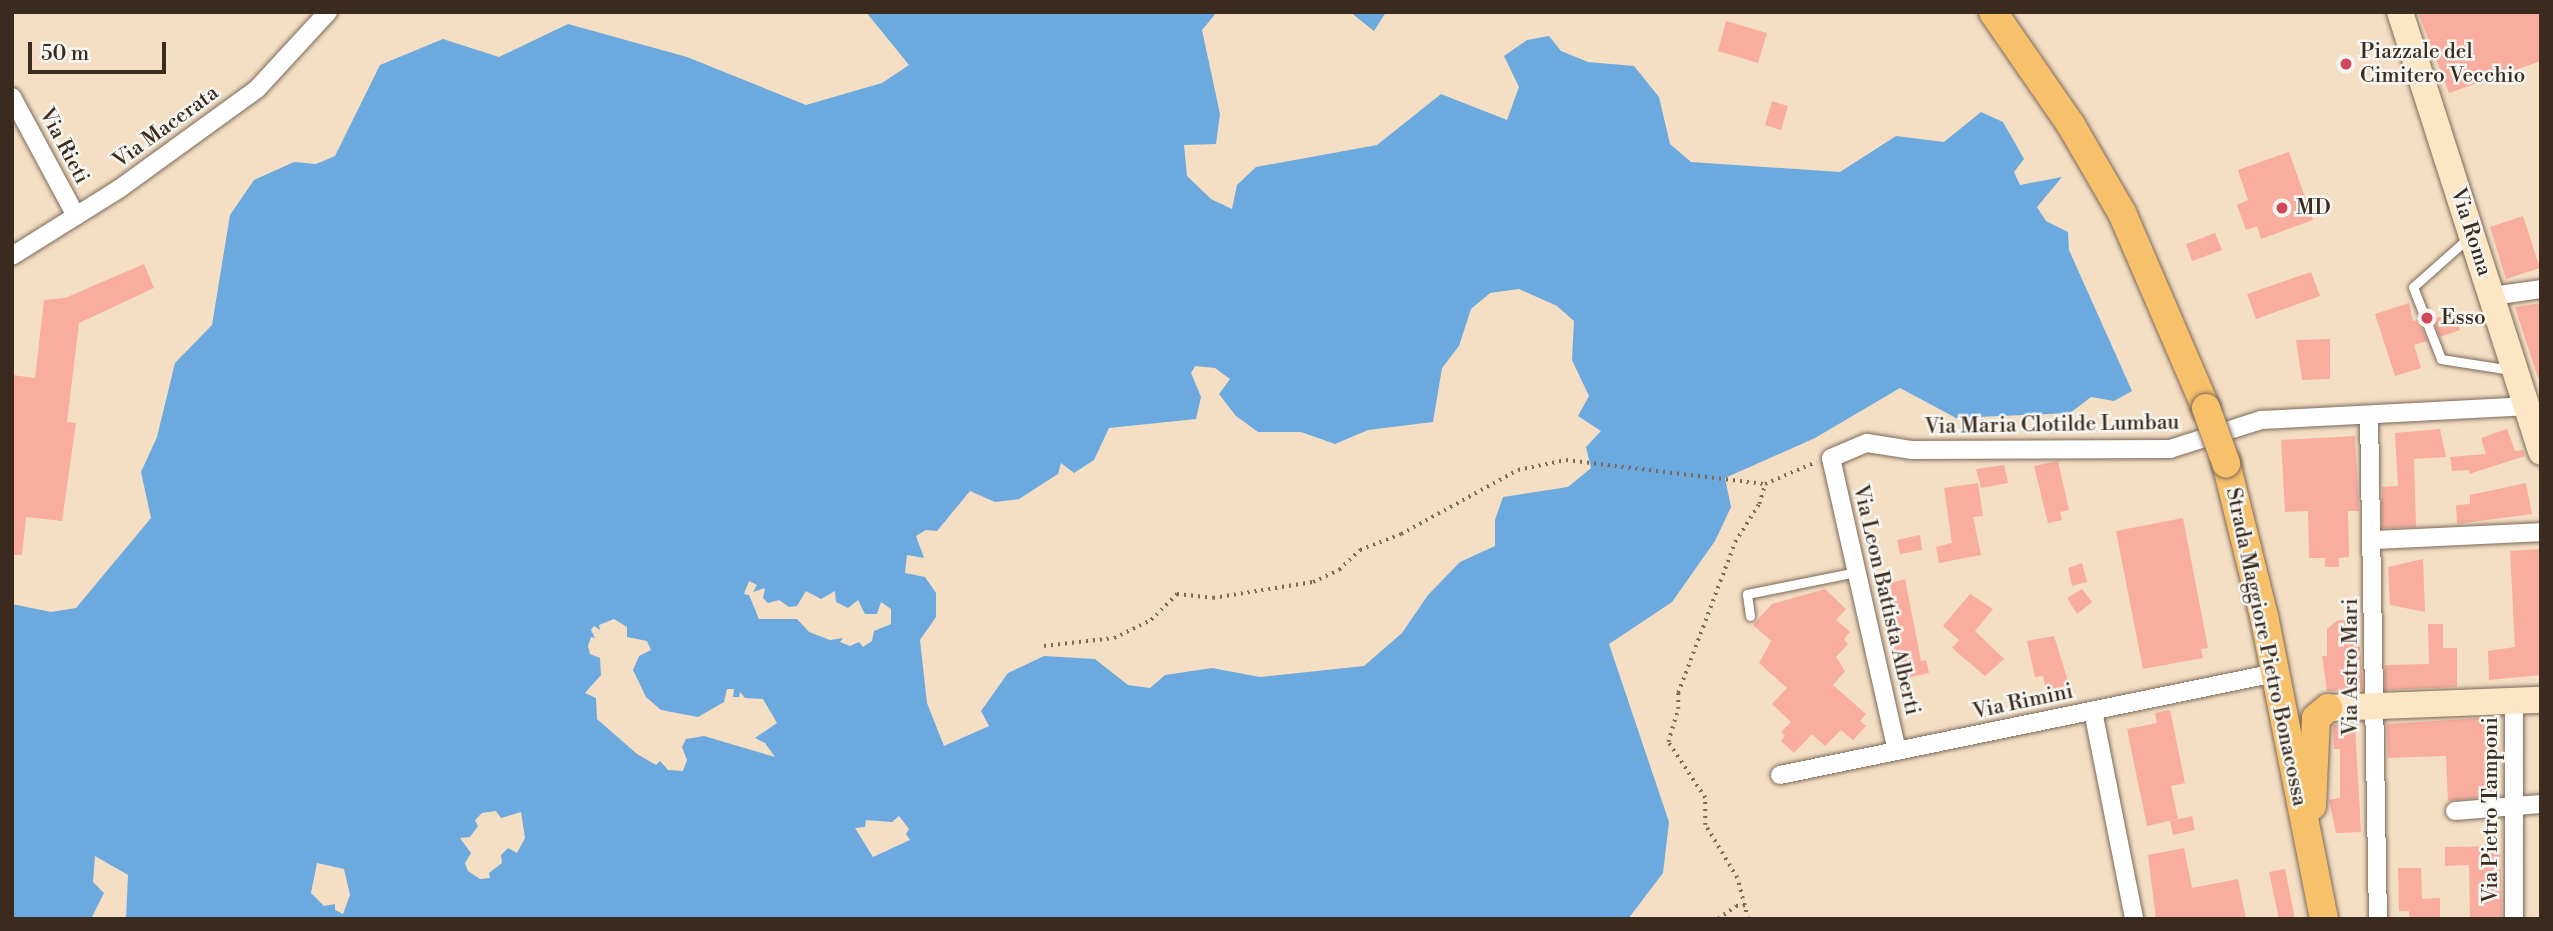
<!DOCTYPE html>
<style>
body{margin:0}
#map{position:relative;width:2553px;height:931px;overflow:hidden;background:#f4dfc5;font-family:"Libre Bodoni",serif}
div>[style]{position:absolute}
.water>*{inset:0;background:#6ca9de}
.building>*{inset:0;background:#f8ad9e}
.path>*{height:3.5px;margin-top:-1.75px;transform-origin:0;background:repeating-linear-gradient(90deg,#7c6958 0 2px,transparent 0 7px)}
.roads{filter:drop-shadow(0 0 2px #7c6958) drop-shadow(0 0 2px #7c6958)}
.lane>*{height:9px;margin:-4.5px;padding:0 4.5px;transform-origin:4.5px;border-radius:4.5px;background:#fff}
.street>*{height:18px;margin:-9px;padding:0 9px;transform-origin:9px;border-radius:9px;background:#fff}
.secondary>*{height:26px;margin:-13px;padding:0 13px;transform-origin:13px;border-radius:13px;background:#fce6c4}
.primary>*{height:28px;margin:-14px;padding:0 14px;transform-origin:14px;border-radius:14px;background:#f7c06b}
.bridges{filter:drop-shadow(0 0 2px #7c6958) drop-shadow(0 0 2px #7c6958)}
.primary-bridge>*{height:28px;margin:-14px;padding:0 14px;transform-origin:14px;border-radius:14px;background:#f7c06b}
.dots>*{width:19px;height:19px;translate:-50% -50%;box-sizing:border-box;border:4px solid #f6f6f2;border-radius:50%}
span{translate:-50% -50%;white-space:nowrap;text-align:center;line-height:1.15;-webkit-text-stroke:5px #f6f6f2;paint-order:stroke}
.poi-label{font-size:21px;color:#3b2a1e}
.left{translate:0 -50%;text-align:left}
.street-label{font-size:21px;color:#3b2a1e}
.frame{position:absolute;inset:0;border:14px solid #3b2a1e;pointer-events:none}
.scale{position:absolute;left:28px;top:42px;width:138px;height:32px;box-sizing:border-box;border:4px solid #3b2a1e;border-top:0;padding-left:9px;font-size:21px;line-height:24px;white-space:nowrap;color:#3b2a1e;-webkit-text-stroke:5px #f6f6f2;paint-order:stroke}
</style>
<div id="map">
<div class="water">
<i style="clip-path:polygon(evenodd,866px 12px,1217px 12px,1202px 30px,1220px 114px,1216px 144px,1184px 145px,1187px 176px,1211px 199px,1232px 209px,1237px 185px,1256px 167px,1377px 145px,1441px 94px,1507px 120px,1519px 87px,1504px 56px,1527px 40px,1549px 36px,1561px 51px,1588px 62px,1634px 66px,1659px 97px,1670px 144px,1691px 162px,1840px 172px,1896px 136px,1944px 142px,1981px 112px,2003px 122px,2024px 159px,2014px 172px,2020px 185px,2062px 177px,2037px 207px,2046px 221px,2068px 232px,2069px 250px,2132px 391px,2114px 401px,2091px 397px,2070px 413px,1956px 418px,1900px 388px,1815px 438px,1725px 478px,1731px 507px,1715px 541px,1672px 602px,1609px 644px,1669px 822px,1663px 873px,1628px 919px,126px 919px,128px 875px,95px 856px,93px 882px,104px 893px,91px 919px,12px 919px,12px 604px,51px 612px,76px 608px,151px 518px,141px 472px,157px 437px,175px 363px,212px 325px,230px 215px,254px 180px,294px 162px,316px 164px,335px 156px,380px 65px,443px 39px,499px 57px,568px 24px,687px 57px,806px 105px,882px 83px,909px 65px,866px 12px,1519px 289px,1557px 306px,1574px 321px,1572px 360px,1589px 396px,1578px 416px,1601px 431px,1586px 447px,1591px 468px,1568px 487px,1503px 497px,1495px 520px,1495px 546px,1460px 562px,1428px 595px,1402px 633px,1364px 666px,1260px 677px,1212px 668px,1165px 675px,1150px 688px,1128px 685px,1095px 659px,1044px 656px,1008px 673px,981px 711px,989px 726px,944px 746px,927px 703px,920px 640px,936px 617px,936px 593px,925px 577px,905px 573px,907px 555px,924px 558px,916px 536px,926px 530px,937px 531px,970px 491px,995px 502px,1019px 499px,1058px 474px,1061px 463px,1074px 473px,1094px 460px,1109px 428px,1196px 419px,1201px 397px,1191px 373px,1195px 366px,1215px 368px,1230px 379px,1219px 394px,1236px 416px,1258px 432px,1301px 432px,1335px 444px,1368px 430px,1433px 422px,1442px 368px,1459px 346px,1471px 309px,1490px 293px,1519px 289px,866px 12px,749px 581px,757px 585px,753px 592px,765px 588px,763px 598px,768px 603px,779px 600px,789px 607px,797px 606px,806px 591px,821px 599px,835px 591px,836px 602px,848px 608px,858px 600px,865px 614px,877px 614px,881px 602px,891px 609px,891px 624px,874px 631px,872px 641px,863px 647px,859px 642px,850px 646px,840px 642px,843px 638px,830px 640px,809px 632px,797px 619px,759px 619px,749px 595px,744px 594px,749px 581px,866px 12px,614px 619px,627px 627px,627px 637px,647px 641px,651px 650px,639px 656px,633px 670px,646px 697px,661px 710px,698px 717px,724px 702px,727px 689px,734px 689px,733px 697px,739px 697px,740px 692px,745px 698px,763px 699px,777px 723px,755px 738px,765px 743px,775px 757px,704px 736px,686px 739px,682px 747px,687px 760px,683px 771px,668px 770px,660px 761px,656px 765px,637px 754px,597px 719px,596px 698px,585px 693px,601px 675px,600px 658px,590px 654px,588px 646px,591px 637px,595px 638px,591px 630px,594px 626px,600px 630px,599px 625px,614px 619px,866px 12px,496px 811px,501px 818px,521px 812px,525px 838px,517px 853px,508px 848px,501px 855px,502px 863px,489px 873px,490px 878px,480px 879px,468px 871px,465px 863px,471px 853px,460px 838px,470px 837px,478px 826px,475px 820px,482px 813px,496px 811px,866px 12px,899px 816px,909px 829px,906px 834px,910px 840px,873px 857px,855px 828px,865px 827px,866px 820px,892px 822px,899px 816px,866px 12px,317px 863px,344px 869px,350px 895px,343px 914px,335px 910px,335px 904px,324px 906px,311px 893px,317px 863px)"></i>
<i style="clip-path:polygon(1350px 12px,1386px 12px,1374px 31px)"></i>
</div>
<div class="building">
<i style="clip-path:polygon(2418px 12px,2541px 12px,2541px 61px,2449px 93px)"></i>
<i style="clip-path:polygon(1726px 21px,1767px 33px,1758px 63px,1718px 51px)"></i>
<i style="clip-path:polygon(1772px 101px,1788px 106px,1781px 130px,1765px 125px)"></i>
<i style="clip-path:polygon(2289px 152px,2313px 220px,2261px 239px,2257px 226px,2246px 230px,2237px 205px,2248px 200px,2238px 170px)"></i>
<i style="clip-path:polygon(2523px 216px,2540px 268px,2506px 279px,2490px 227px)"></i>
<i style="clip-path:polygon(2215px 233px,2222px 250px,2192px 261px,2186px 244px)"></i>
<i style="clip-path:polygon(144px 264px,154px 288px,79px 323px,67px 422px,76px 423px,62px 521px,26px 517px,22px 555px,12px 555px,12px 375px,35px 378px,44px 300px,65px 298px)"></i>
<i style="clip-path:polygon(2311px 272px,2320px 296px,2256px 319px,2247px 294px)"></i>
<i style="clip-path:polygon(2409px 303px,2413px 321px,2418px 320px,2427px 341px,2414px 345px,2421px 368px,2395px 376px,2375px 314px)"></i>
<i style="clip-path:polygon(2541px 303px,2541px 378px,2538px 378px,2515px 307px)"></i>
<i style="clip-path:polygon(2455px 315px,2460px 330px,2440px 337px,2433px 318px)"></i>
<i style="clip-path:polygon(2330px 339px,2330px 379px,2302px 380px,2296px 340px)"></i>
<i style="clip-path:polygon(2440px 429px,2446px 457px,2414px 459px,2416px 527px,2382px 528px,2382px 487px,2398px 486px,2395px 433px)"></i>
<i style="clip-path:polygon(2507px 429px,2515px 451px,2523px 450px,2525px 456px,2469px 474px,2469px 470px,2452px 471px,2450px 457px,2486px 454px,2481px 438px)"></i>
<i style="clip-path:polygon(2355px 436px,2359px 511px,2348px 511px,2349px 557px,2339px 558px,2339px 567px,2325px 567px,2325px 558px,2309px 558px,2308px 511px,2285px 512px,2281px 440px)"></i>
<i style="clip-path:polygon(2058px 461px,2069px 510px,2060px 512px,2062px 520px,2048px 523px,2034px 466px)"></i>
<i style="clip-path:polygon(2004px 465px,2008px 483px,1981px 488px,1976px 469px)"></i>
<i style="clip-path:polygon(1978px 483px,1983px 516px,1973px 517px,1981px 555px,1939px 563px,1936px 547px,1952px 543px,1944px 488px)"></i>
<i style="clip-path:polygon(2526px 483px,2532px 514px,2457px 524px,2456px 505px,2470px 504px,2470px 495px)"></i>
<i style="clip-path:polygon(2183px 518px,2208px 648px,2201px 649px,2203px 658px,2143px 669px,2116px 531px)"></i>
<i style="clip-path:polygon(1920px 535px,1922px 550px,1900px 554px,1897px 540px)"></i>
<i style="clip-path:polygon(2541px 549px,2541px 675px,2489px 680px,2488px 651px,2515px 647px,2510px 551px)"></i>
<i style="clip-path:polygon(2423px 559px,2425px 612px,2390px 605px,2388px 567px)"></i>
<i style="clip-path:polygon(2082px 563px,2087px 582px,2072px 586px,2068px 568px)"></i>
<i style="clip-path:polygon(1905px 579px,1921px 661px,1926px 660px,1929px 673px,1898px 680px,1887px 623px,1897px 621px,1890px 583px)"></i>
<i style="clip-path:polygon(1825px 589px,1846px 609px,1836px 620px,1850px 632px,1844px 639px,1848px 644px,1836px 657px,1845px 671px,1833px 685px,1866px 714px,1860px 721px,1866px 726px,1853px 740px,1841px 730px,1825px 746px,1812px 734px,1794px 753px,1781px 741px,1785px 736px,1781px 732px,1791px 722px,1772px 704px,1787px 688px,1759px 663px,1771px 641px,1753px 625px,1772px 604px)"></i>
<i style="clip-path:polygon(2082px 589px,2092px 602px,2077px 614px,2067px 598px)"></i>
<i style="clip-path:polygon(1970px 594px,1993px 609px,1975px 631px,2004px 659px,1985px 676px,1952px 648px,1959px 640px,1943px 626px)"></i>
<i style="clip-path:polygon(2338px 620px,2358px 620px,2363px 690px,2327px 691px,2322px 656px,2327px 656px,2327px 629px)"></i>
<i style="clip-path:polygon(2428px 624px,2443px 624px,2443px 648px,2457px 648px,2457px 687px,2385px 690px,2385px 665px,2429px 664px)"></i>
<i style="clip-path:polygon(2054px 636px,2073px 697px,2049px 703px,2043px 676px,2035px 677px,2027px 641px)"></i>
<i style="clip-path:polygon(2170px 710px,2185px 783px,2171px 786px,2178px 819px,2147px 826px,2127px 729px,2157px 723px,2155px 713px)"></i>
<i style="clip-path:polygon(2496px 717px,2495px 796px,2448px 801px,2446px 756px,2388px 758px,2387px 724px)"></i>
<i style="clip-path:polygon(2333px 725px,2355px 725px,2361px 832px,2336px 833px,2329px 800px,2340px 798px,2340px 749px,2334px 749px)"></i>
<i style="clip-path:polygon(2192px 816px,2195px 830px,2173px 835px,2170px 821px)"></i>
<i style="clip-path:polygon(2500px 846px,2502px 919px,2470px 919px,2469px 865px,2445px 866px,2445px 847px)"></i>
<i style="clip-path:polygon(2184px 848px,2192px 888px,2238px 879px,2246px 919px,2156px 919px,2148px 855px)"></i>
<i style="clip-path:polygon(2398px 868px,2421px 868px,2422px 899px,2440px 898px,2440px 919px,2409px 919px,2409px 911px,2399px 911px)"></i>
<i style="clip-path:polygon(2285px 869px,2295px 919px,2279px 919px,2269px 872px)"></i>
</div>
<div class="path">
<i style="left:1044px;top:646px;width:70px;rotate:-6.5deg"></i>
<i style="left:1114px;top:638px;width:41px;rotate:-25.9deg"></i>
<i style="left:1151px;top:620px;width:37px;rotate:-45deg"></i>
<i style="left:1177px;top:594px;width:36px;rotate:6deg"></i>
<i style="left:1213px;top:598px;width:101px;rotate:-9.1deg"></i>
<i style="left:1313px;top:582px;width:29px;rotate:-25deg"></i>
<i style="left:1339px;top:570px;width:29px;rotate:-44deg"></i>
<i style="left:1360px;top:550px;width:44px;rotate:-21.3deg"></i>
<i style="left:1401px;top:534px;width:133px;rotate:-28.7deg"></i>
<i style="left:1518px;top:470px;width:49px;rotate:-11.8deg"></i>
<i style="left:1566px;top:460px;width:200px;rotate:6.9deg"></i>
<i style="left:1718px;top:919px;width:22px;rotate:-36deg"></i>
<i style="left:1736px;top:906px;width:11px;rotate:-5deg"></i>
<i style="left:1748px;top:919px;width:42px;rotate:-105deg"></i>
<i style="left:1737px;top:878px;width:62px;rotate:-121.1deg"></i>
<i style="left:1705px;top:825px;width:27px;rotate:-90deg"></i>
<i style="left:1705px;top:798px;width:67px;rotate:-123.5deg"></i>
<i style="left:1668px;top:742px;width:34px;rotate:-73deg"></i>
<i style="left:1678px;top:709px;width:16px;rotate:-90deg"></i>
<i style="left:1678px;top:693px;width:161px;rotate:-69.3deg"></i>
<i style="left:1735px;top:542px;width:45px;rotate:-57.7deg"></i>
<i style="left:1759px;top:504px;width:21px;rotate:-73deg"></i>
<i style="left:1765px;top:484px;width:56px;rotate:-23.3deg"></i>
</div>
<div class="roads">
<div class="lane">
<i style="left:2467px;top:239px;width:72px;rotate:138.4deg"></i>
<i style="left:2413px;top:287px;width:77px;rotate:68.7deg"></i>
<i style="left:2441px;top:359px;width:71px;rotate:8.9deg"></i>
<i style="left:1750px;top:616px;width:22px;rotate:-98deg"></i>
<i style="left:1747px;top:594px;width:111px;rotate:-11.4deg"></i>
</div>
<div class="street">
<i style="left:12px;top:97px;width:135px;rotate:61.7deg"></i>
<i style="left:12px;top:256px;width:126px;rotate:-32.1deg"></i>
<i style="left:119px;top:189px;width:170px;rotate:-35.9deg"></i>
<i style="left:257px;top:89px;width:105px;rotate:-47.3deg"></i>
<i style="left:2492px;top:296px;width:49px;rotate:-8.1deg"></i>
<i style="left:2369px;top:415px;width:504px;rotate:88.98deg"></i>
<i style="left:2373px;top:540px;width:168px;rotate:-2.7deg"></i>
<i style="left:2514px;top:701px;width:218px;rotate:90deg"></i>
<i style="left:2093px;top:711px;width:212px;rotate:78.8deg"></i>
<i style="left:1897px;top:751px;width:300px;rotate:-102.7deg"></i>
<i style="left:1831px;top:458px;width:39px;rotate:-23deg"></i>
<i style="left:1867px;top:443px;width:46px;rotate:8.8deg"></i>
<i style="left:1912px;top:450px;width:258px;rotate:-0.2deg"></i>
<i style="left:2170px;top:449px;width:96px;rotate:-17.7deg"></i>
<i style="left:2261px;top:420px;width:265px;rotate:-3deg"></i>
<i style="left:1780px;top:775px;width:505px;rotate:-11.64deg"></i>
<i style="left:2455px;top:811px;width:86px;rotate:-4.7deg"></i>
</div>
<div class="secondary">
<i style="left:2400px;top:12px;width:462px;rotate:72.2deg"></i>
<i style="left:2328px;top:708px;width:213px;rotate:-2.2deg"></i>
</div>
<div class="primary">
<i style="left:1993px;top:12px;width:137px;rotate:55.4deg"></i>
<i style="left:2071px;top:125px;width:102px;rotate:59.9deg"></i>
<i style="left:2122px;top:213px;width:212px;rotate:66.7deg"></i>
<i style="left:2226px;top:463px;width:158px;rotate:76.1deg"></i>
<i style="left:2264px;top:616px;width:309px;rotate:78.8deg"></i>
<i style="left:2312px;top:806px;width:88px;rotate:-87.4deg"></i>
<i style="left:2316px;top:718px;width:16px;rotate:-40deg"></i>
</div>
</div>
<div class="bridges">
<div class="primary-bridge">
<i style="left:2206px;top:408px;width:59px;rotate:70deg"></i>
</div>
</div>
<div class="dots">
<i style="left:2346px;top:64px;background:#d1495b"></i>
<i style="left:2282px;top:208px;background:#d1495b"></i>
<i style="left:2427px;top:318px;background:#d1495b"></i>
</div>
<div class="poi-label">
<span class="left" style="left:2360px;top:64px">Piazzale del<br>Cimitero Vecchio</span>
<span class="left" style="left:2296px;top:208px">MD</span>
<span class="left" style="left:2441px;top:318px">Esso</span>
</div>
<div class="street-label">
<span style="left:166px;top:127px;rotate:-36deg">Via Macerata</span>
<span style="left:64px;top:146px;rotate:62deg">Via Rieti</span>
<span style="left:2471px;top:232px;rotate:72deg">Via Roma</span>
<span style="left:2052px;top:425px;rotate:-1deg">Via Maria Clotilde Lumbau</span>
<span style="left:1886px;top:600px;rotate:77deg">Via Leon Battista Alberti</span>
<span style="left:2266px;top:647px;rotate:78deg">Strada Maggiore Pietro Bonacossa</span>
<span style="left:2351px;top:667px;rotate:-90deg">Via Astro Mari</span>
<span style="left:2023px;top:702px;rotate:-12deg">Via Rimini</span>
<span style="left:2491px;top:810px;rotate:-90deg">Via Pietro Tamponi</span>
</div>
<div class="frame"></div>
<div class="scale">50 m</div>
</div>
